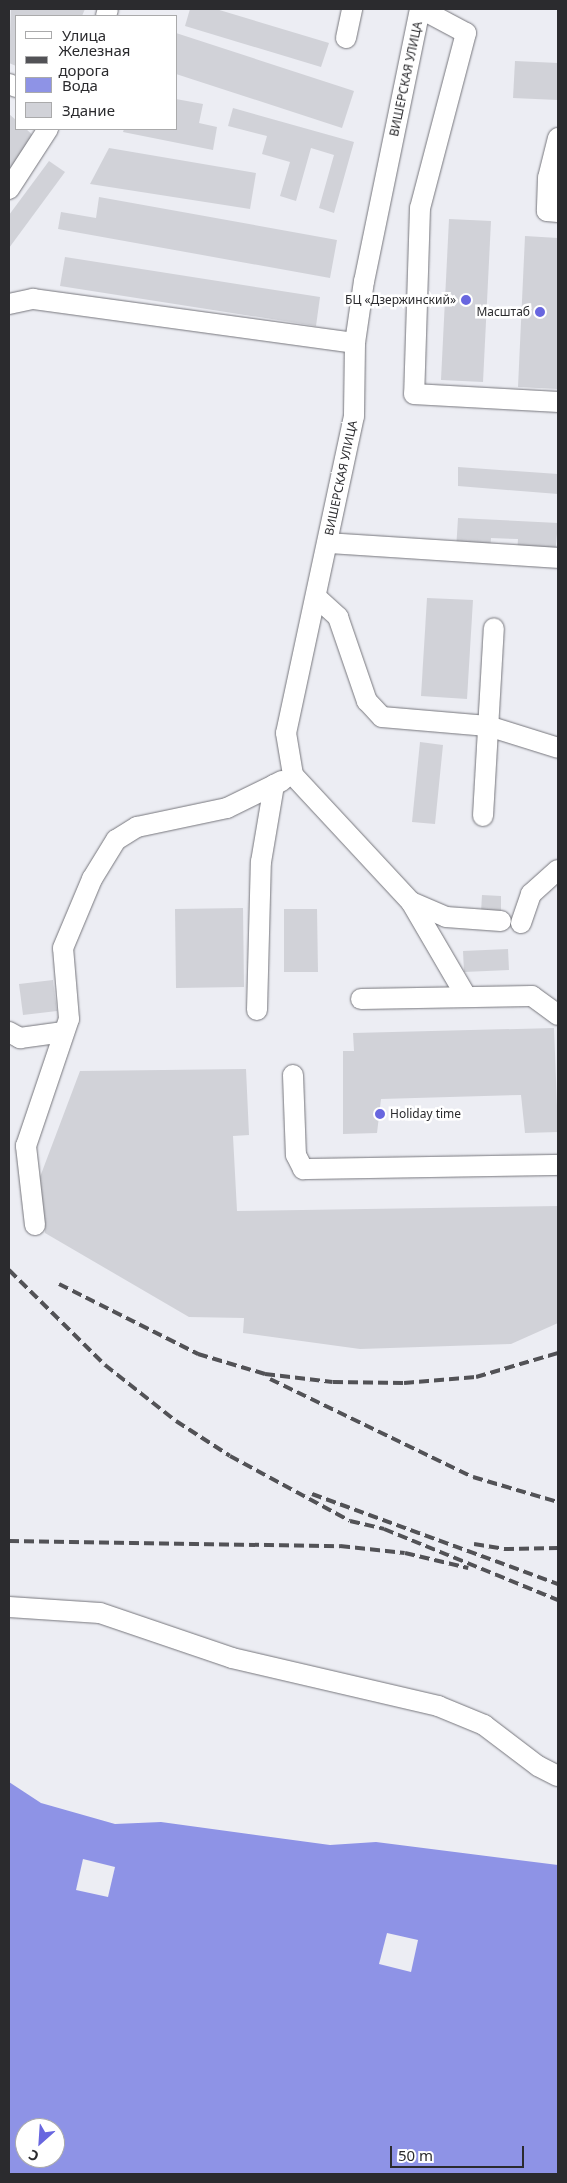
<!DOCTYPE html>
<meta charset="utf-8">
<style>
body{margin:0}
#map{position:relative;width:567px;height:2183px;overflow:hidden;background:#ecedf3;font-family:"Noto Sans",sans-serif}
div>[style]{position:absolute}
.water>*{inset:0;background:#8e93e6}
.pier>*{inset:0;background:#ecedf3}
.building>*{inset:0;background:#d1d2d8}
.roads{filter:drop-shadow(0 0 1px #76767c) drop-shadow(0 0 1px #76767c)}
.minor>*{height:20px;margin:-10px;padding:0 10px;transform-origin:10px;border-radius:10px;background:#fff}
.rail>*{height:4px;margin-top:-2px;transform-origin:0;background:repeating-linear-gradient(90deg,#525256 0 10px,transparent 0 15px)}
.dots>*{width:14px;height:14px;translate:-50% -50%;box-sizing:border-box;border:2px solid #fff;border-radius:50%}
span{translate:-50% -50%;white-space:nowrap;text-align:center;line-height:1.15;-webkit-text-stroke:5px #fff;paint-order:stroke}
.street-label{font-size:12px;color:#2b2b2e}
.poi-label{font-size:12px;color:#2b2b2e}
.right{translate:-100% -50%;text-align:right}
.left{translate:0 -50%;text-align:left}
.frame{position:absolute;inset:0;border:10px solid #2b2b2e;pointer-events:none}
.legend{position:absolute;left:15px;top:15px;width:162px;height:115px;box-sizing:border-box;background:#fff;border:1px solid #aaaaab;margin:0;padding:6px 9px;list-style:none;font-size:15px;color:#2b2b2e}
.legend li{display:flex;align-items:center;gap:10px;height:25px}
.legend b{width:25px;border:1px solid #aaaaab}
.north{position:absolute;left:15px;top:2118px;width:50px;height:50px;box-sizing:border-box;background:#fff;border:1px solid #aaaaab;border-radius:50%;rotate:206deg;font-size:14px;font-weight:700;line-height:20px;text-align:center;color:#2b2b2e}
.north::after{content:'';display:block;margin:auto;width:18px;height:22px;background:#6866df;clip-path:polygon(50% 0,100% 100%,50% 72%,0 100%)}
.scale{position:absolute;left:390px;top:2146px;width:134px;height:22px;box-sizing:border-box;border:2px solid #2b2b2e;border-top:0;padding-left:6px;font-size:15px;line-height:18px;white-space:nowrap;color:#2b2b2e;-webkit-text-stroke:4px #fff;paint-order:stroke}
</style>
<div id="map">
<div class="water">
<i style="clip-path:polygon(evenodd,9px 1782px,41px 1803px,115px 1824px,161px 1822px,330px 1845px,376px 1842px,558px 1865px,558px 2174px,9px 2174px,9px 1782px,25px 2128px,55px 2128px,55px 2158px,25px 2158px,25px 2128px)"></i>
</div>
<div class="pier">
<i style="clip-path:polygon(83px 1859px,115px 1867px,108px 1897px,76px 1890px)"></i>
<i style="clip-path:polygon(387px 1933px,418px 1940px,411px 1972px,379px 1964px)"></i>
</div>
<div class="building">
<i style="clip-path:polygon(11px 9px,85px 9px,82px 16px,16px 16px,16px 66px,9px 63px)"></i>
<i style="clip-path:polygon(190px 9px,216px 9px,329px 43px,321px 67px,185px 26px)"></i>
<i style="clip-path:polygon(176px 33px,354px 91px,342px 128px,176px 74px)"></i>
<i style="clip-path:polygon(515px 61px,558px 63px,558px 100px,513px 98px)"></i>
<i style="clip-path:polygon(176px 99px,203px 104px,199px 123px,217px 127px,213px 150px,123px 132px,124px 129px,176px 129px)"></i>
<i style="clip-path:polygon(233px 108px,354px 142px,334px 213px,319px 208px,334px 155px,311px 148px,296px 201px,280px 196px,290px 162px,262px 154px,267px 136px,228px 126px)"></i>
<i style="clip-path:polygon(9px 114px,16px 120px,16px 129px,26px 129px,36px 138px,9px 175px)"></i>
<i style="clip-path:polygon(109px 148px,256px 173px,250px 209px,90px 184px)"></i>
<i style="clip-path:polygon(49px 161px,65px 172px,9px 248px,9px 215px)"></i>
<i style="clip-path:polygon(99px 197px,337px 240px,330px 278px,58px 229px,61px 212px,96px 218px)"></i>
<i style="clip-path:polygon(449px 219px,491px 221px,483px 382px,441px 380px)"></i>
<i style="clip-path:polygon(525px 236px,558px 238px,558px 389px,518px 387px)"></i>
<i style="clip-path:polygon(65px 257px,320px 297px,316px 326px,60px 286px)"></i>
<i style="clip-path:polygon(458px 467px,558px 474px,558px 494px,458px 486px)"></i>
<i style="clip-path:polygon(458px 518px,558px 523px,555px 555px,517px 553px,518px 539px,491px 538px,490px 552px,456px 550px)"></i>
<i style="clip-path:polygon(427px 598px,473px 600px,467px 699px,421px 696px)"></i>
<i style="clip-path:polygon(420px 742px,443px 745px,435px 824px,412px 822px)"></i>
<i style="clip-path:polygon(482px 895px,501px 896px,501px 913px,481px 912px)"></i>
<i style="clip-path:polygon(243px 908px,244px 987px,176px 988px,175px 909px)"></i>
<i style="clip-path:polygon(284px 909px,317px 909px,318px 972px,284px 972px)"></i>
<i style="clip-path:polygon(508px 949px,509px 970px,464px 972px,463px 951px)"></i>
<i style="clip-path:polygon(53px 980px,57px 1011px,23px 1015px,19px 984px)"></i>
<i style="clip-path:polygon(554px 1028px,558px 1132px,525px 1133px,521px 1095px,381px 1099px,377px 1133px,343px 1134px,343px 1051px,354px 1051px,353px 1033px)"></i>
<i style="clip-path:polygon(246px 1069px,249px 1135px,233px 1136px,237px 1211px,558px 1206px,558px 1323px,511px 1344px,360px 1349px,243px 1333px,244px 1318px,189px 1317px,45px 1233px,40px 1177px,80px 1071px)"></i>
</div>
<div class="roads">
<div class="minor">
<i style="left:420px;top:9px;width:278px;rotate:101.6deg"></i>
<i style="left:364px;top:281px;width:63px;rotate:98.3deg"></i>
<i style="left:355px;top:343px;width:73px;rotate:90.8deg"></i>
<i style="left:354px;top:416px;width:324px;rotate:102.1deg"></i>
<i style="left:286px;top:733px;width:43px;rotate:80.5deg"></i>
<i style="left:293px;top:775px;width:173px;rotate:47.1deg"></i>
<i style="left:411px;top:902px;width:109px;rotate:59.7deg"></i>
<i style="left:421px;top:9px;width:51px;rotate:28.1deg"></i>
<i style="left:466px;top:33px;width:181px;rotate:104.7deg"></i>
<i style="left:420px;top:208px;width:186px;rotate:91.8deg"></i>
<i style="left:414px;top:394px;width:144px;rotate:3.2deg"></i>
<i style="left:106px;top:16px;width:7px;rotate:-74deg"></i>
<i style="left:346px;top:38px;width:30px;rotate:-78deg"></i>
<i style="left:9px;top:84px;width:8px;rotate:23deg"></i>
<i style="left:558px;top:138px;width:41px;rotate:104deg"></i>
<i style="left:548px;top:178px;width:33px;rotate:92deg"></i>
<i style="left:547px;top:211px;width:11px;rotate:5deg"></i>
<i style="left:9px;top:189px;width:72px;rotate:-57deg"></i>
<i style="left:9px;top:304px;width:25px;rotate:-12deg"></i>
<i style="left:33px;top:299px;width:325px;rotate:7.8deg"></i>
<i style="left:328px;top:543px;width:230px;rotate:3.7deg"></i>
<i style="left:316px;top:597px;width:30px;rotate:42deg"></i>
<i style="left:338px;top:617px;width:89px;rotate:71deg"></i>
<i style="left:367px;top:701px;width:22px;rotate:47deg"></i>
<i style="left:382px;top:717px;width:106px;rotate:4.9deg"></i>
<i style="left:488px;top:726px;width:73px;rotate:17.4deg"></i>
<i style="left:483px;top:816px;width:188px;rotate:-86.7deg"></i>
<i style="left:411px;top:902px;width:38px;rotate:23deg"></i>
<i style="left:446px;top:917px;width:55px;rotate:4.2deg"></i>
<i style="left:521px;top:923px;width:31px;rotate:-71deg"></i>
<i style="left:531px;top:894px;width:36px;rotate:-42deg"></i>
<i style="left:361px;top:999px;width:171px;rotate:-1deg"></i>
<i style="left:532px;top:996px;width:32px;rotate:36deg"></i>
<i style="left:257px;top:1010px;width:148px;rotate:-88.5deg"></i>
<i style="left:261px;top:862px;width:78px;rotate:-80.4deg"></i>
<i style="left:274px;top:785px;width:9px;rotate:-27deg"></i>
<i style="left:9px;top:1032px;width:13px;rotate:29deg"></i>
<i style="left:20px;top:1038px;width:44px;rotate:-7.8deg"></i>
<i style="left:293px;top:1075px;width:80px;rotate:87.9deg"></i>
<i style="left:296px;top:1155px;width:16px;rotate:63deg"></i>
<i style="left:303px;top:1169px;width:255px;rotate:-0.9deg"></i>
<i style="left:35px;top:1225px;width:80px;rotate:-96.5deg"></i>
<i style="left:26px;top:1146px;width:134px;rotate:-71.3deg"></i>
<i style="left:69px;top:1019px;width:71px;rotate:-94.8deg"></i>
<i style="left:63px;top:948px;width:75px;rotate:-67.2deg"></i>
<i style="left:92px;top:879px;width:46px;rotate:-58.4deg"></i>
<i style="left:116px;top:840px;width:25px;rotate:-32deg"></i>
<i style="left:137px;top:827px;width:92px;rotate:-11.9deg"></i>
<i style="left:227px;top:808px;width:52px;rotate:-26.1deg"></i>
<i style="left:9px;top:1607px;width:91px;rotate:3.8deg"></i>
<i style="left:100px;top:1613px;width:139px;rotate:18.8deg"></i>
<i style="left:232px;top:1658px;width:212px;rotate:13.1deg"></i>
<i style="left:438px;top:1706px;width:50px;rotate:22.4deg"></i>
<i style="left:484px;top:1725px;width:68px;rotate:37.2deg"></i>
<i style="left:538px;top:1766px;width:22px;rotate:27deg"></i>
</div>
</div>
<div class="rail">
<i style="left:9px;top:1270px;width:135px;rotate:44.7deg"></i>
<i style="left:105px;top:1365px;width:90px;rotate:38.3deg"></i>
<i style="left:176px;top:1421px;width:64px;rotate:32.9deg"></i>
<i style="left:230px;top:1456px;width:136px;rotate:28.4deg"></i>
<i style="left:350px;top:1521px;width:35px;rotate:13deg"></i>
<i style="left:384px;top:1529px;width:188px;rotate:22.2deg"></i>
<i style="left:59px;top:1284px;width:156px;rotate:26.7deg"></i>
<i style="left:198px;top:1354px;width:70px;rotate:16.6deg"></i>
<i style="left:265px;top:1374px;width:68px;rotate:6.7deg"></i>
<i style="left:333px;top:1382px;width:71px;rotate:0.8deg"></i>
<i style="left:404px;top:1383px;width:72px;rotate:-4.8deg"></i>
<i style="left:476px;top:1377px;width:85px;rotate:-16.3deg"></i>
<i style="left:270px;top:1379px;width:225px;rotate:25.8deg"></i>
<i style="left:473px;top:1477px;width:89px;rotate:16.4deg"></i>
<i style="left:312px;top:1494px;width:262px;rotate:20.1deg"></i>
<i style="left:9px;top:1541px;width:331px;rotate:0.9deg"></i>
<i style="left:340px;top:1546px;width:65px;rotate:6.1deg"></i>
<i style="left:405px;top:1553px;width:65px;rotate:13.4deg"></i>
<i style="left:474px;top:1544px;width:30px;rotate:9deg"></i>
<i style="left:504px;top:1549px;width:54px;rotate:-1.1deg"></i>
</div>
<div class="dots">
<i style="left:466px;top:300px;background:#6866df"></i>
<i style="left:540px;top:312px;background:#6866df"></i>
<i style="left:380px;top:1114px;background:#6866df"></i>
</div>
<div class="street-label">
<span style="left:406px;top:79px;rotate:-78deg">ВИШЕРСКАЯ УЛИЦА</span>
<span style="left:341px;top:478px;rotate:-78deg">ВИШЕРСКАЯ УЛИЦА</span>
</div>
<div class="poi-label">
<span class="right" style="left:456px;top:300px">БЦ «Дзержинский»</span>
<span class="right" style="left:530px;top:312px">Масштаб</span>
<span class="left" style="left:390px;top:1114px">Holiday time</span>
</div>
<div class="frame"></div>
<ul class="legend">
<li><b style="height:6px;background:#fff"></b>Улица</li>
<li><b style="height:6px;background:#525256"></b>Железная дорога</li>
<li><b style="height:14px;background:#8e93e6"></b>Вода</li>
<li><b style="height:14px;background:#d1d2d8"></b>Здание</li>
</ul>
<div class="north">С</div>
<div class="scale">50 m</div>
</div>
